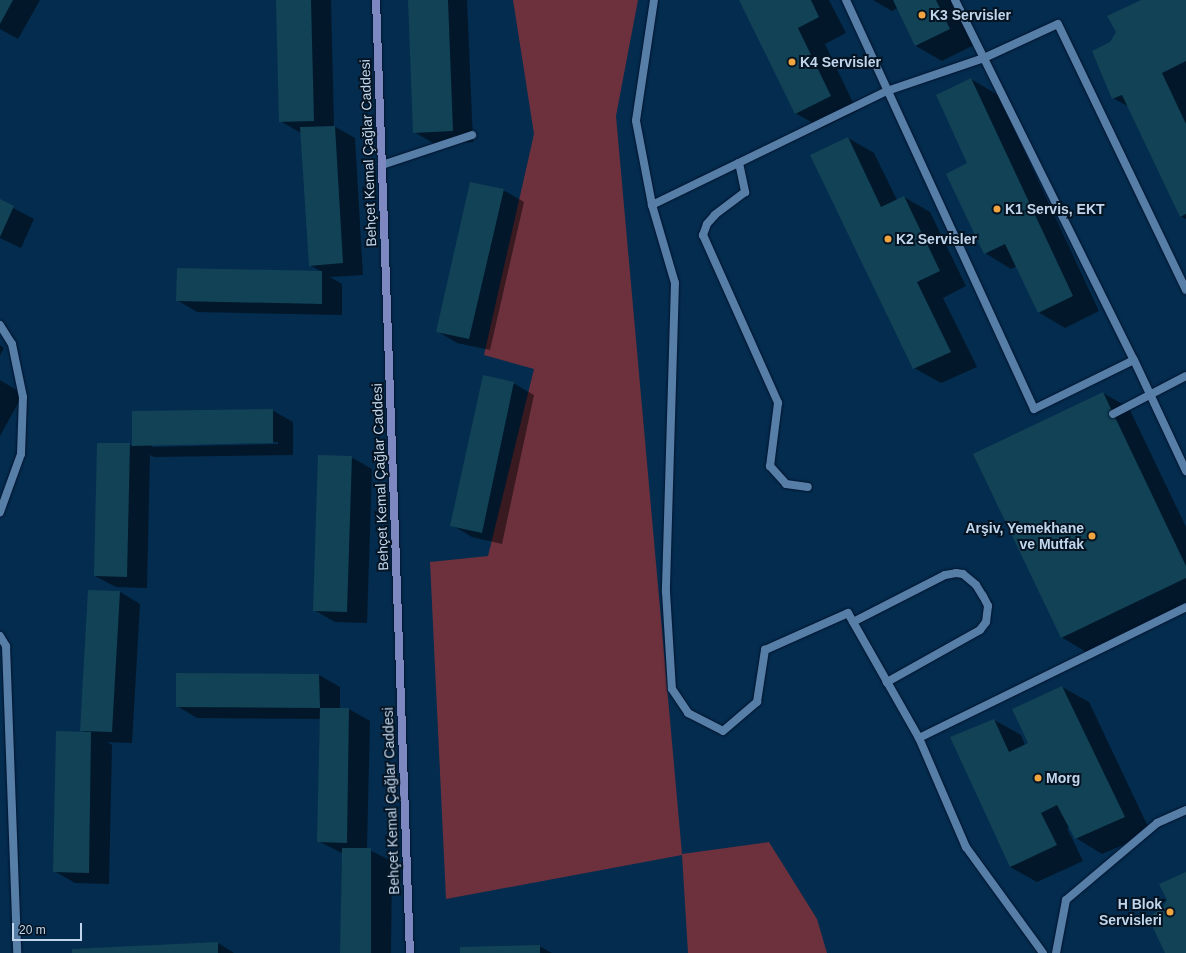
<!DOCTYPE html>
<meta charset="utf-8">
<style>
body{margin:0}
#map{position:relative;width:1186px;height:953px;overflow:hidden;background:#042c4e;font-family:Arial,sans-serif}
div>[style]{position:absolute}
.green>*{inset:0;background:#6c313c}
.shadow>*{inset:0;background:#0007}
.building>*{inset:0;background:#124256}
.roads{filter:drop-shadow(0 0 1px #00132d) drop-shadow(0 0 1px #00132d)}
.service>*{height:8px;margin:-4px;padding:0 4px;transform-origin:4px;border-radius:4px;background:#577ea6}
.minor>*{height:8px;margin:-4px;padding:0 4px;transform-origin:4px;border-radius:4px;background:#577ea6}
.secondary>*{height:8px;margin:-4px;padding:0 4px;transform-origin:4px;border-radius:4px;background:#7c88bf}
.dots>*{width:11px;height:11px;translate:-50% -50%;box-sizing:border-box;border:2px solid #051423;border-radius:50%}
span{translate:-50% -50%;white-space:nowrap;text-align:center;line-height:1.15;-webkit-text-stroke:4px #051423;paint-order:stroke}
.poi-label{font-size:14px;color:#c1d6ec;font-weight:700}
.left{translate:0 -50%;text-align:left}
.right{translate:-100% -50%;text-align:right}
.street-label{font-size:14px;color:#c1d6ec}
.scale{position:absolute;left:12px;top:923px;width:70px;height:18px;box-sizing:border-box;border:2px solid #c1d6ec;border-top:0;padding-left:5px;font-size:12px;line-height:14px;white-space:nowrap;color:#c1d6ec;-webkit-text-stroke:3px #051423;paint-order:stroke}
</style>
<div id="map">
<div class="green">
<i style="clip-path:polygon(513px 0,638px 0,616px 116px,682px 854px,769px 842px,817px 919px,827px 953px,688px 953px,682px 855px,446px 899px,430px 562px,488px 556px,534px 369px,484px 355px,534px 134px)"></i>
</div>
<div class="shadow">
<i style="clip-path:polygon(0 0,40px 0,18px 39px,0 29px)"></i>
<i style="clip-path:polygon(277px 0,331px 0,334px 126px,355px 138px,363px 275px,330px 277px,342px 284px,342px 315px,197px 312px,177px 300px,322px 272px,310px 265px,301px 133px,280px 121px)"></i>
<i style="clip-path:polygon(409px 0,467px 0,473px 142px,435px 144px,414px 132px)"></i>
<i style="clip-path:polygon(740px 0,829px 0,846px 33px,825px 44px,857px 111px,822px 128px,795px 113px)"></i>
<i style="clip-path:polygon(873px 0,955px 0,976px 44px,942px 61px,916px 46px,898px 8px,892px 11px)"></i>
<i style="clip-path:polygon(1144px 0,1186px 0,1186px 219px,1180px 216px,1129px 107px,1113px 98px,1111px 43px)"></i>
<i style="clip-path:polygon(971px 79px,998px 95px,1099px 311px,1065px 328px,1038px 312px,1017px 266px,1011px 269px,985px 253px,969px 163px)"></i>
<i style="clip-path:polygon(848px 138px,874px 153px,897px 200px,904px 197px,930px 212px,966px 286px,943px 298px,977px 367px,941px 383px,914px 368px)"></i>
<i style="clip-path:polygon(503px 190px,524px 202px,490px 350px,457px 343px,437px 331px)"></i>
<i style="clip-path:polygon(0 201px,34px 219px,21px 248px,0 238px)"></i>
<i style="clip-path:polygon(0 345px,4px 348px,0 355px)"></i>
<i style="clip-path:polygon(0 380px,23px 394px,0 436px)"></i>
<i style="clip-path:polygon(513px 383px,534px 395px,502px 544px,472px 537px,452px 525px)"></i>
<i style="clip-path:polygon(1103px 393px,1129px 408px,1186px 527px,1186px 606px,1088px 653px,1061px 637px)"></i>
<i style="clip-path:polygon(evenodd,272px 410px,293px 422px,293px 455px,154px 457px,150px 455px,147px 588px,116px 587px,95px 576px,129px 444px,133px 447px,133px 412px,272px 410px,278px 442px,278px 444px,152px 447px,152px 445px,278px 442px)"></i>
<i style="clip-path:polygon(351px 457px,372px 469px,367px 623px,335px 622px,314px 610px)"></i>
<i style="clip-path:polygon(120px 592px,140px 604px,132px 743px,107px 742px,112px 745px,109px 884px,75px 883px,54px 871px,86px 733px,81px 730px)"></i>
<i style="clip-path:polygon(177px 674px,319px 675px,340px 687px,340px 709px,349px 709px,370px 721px,367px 849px,392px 861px,391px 953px,341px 953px,342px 853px,318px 841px,320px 719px,197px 718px,177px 706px)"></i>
<i style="clip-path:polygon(1062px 687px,1089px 702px,1151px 833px,1102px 854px,1076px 838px,1070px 827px,1067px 828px,1083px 861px,1037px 882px,1010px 867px,994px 720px,1021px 735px,1025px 745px,1029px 743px,1013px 709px)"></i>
<i style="clip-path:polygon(218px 943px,234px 953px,73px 953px)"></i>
<i style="clip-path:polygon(539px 946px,552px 953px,461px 953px)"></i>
</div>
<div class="building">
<i style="clip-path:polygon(0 0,13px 0,0 24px)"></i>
<i style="clip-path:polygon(276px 0,311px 0,314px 121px,279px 122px)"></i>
<i style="clip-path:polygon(408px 0,448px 0,453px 131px,413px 133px)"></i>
<i style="clip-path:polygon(739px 0,811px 0,819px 17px,798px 28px,831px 96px,795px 114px)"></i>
<i style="clip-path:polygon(893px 0,936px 0,950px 29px,915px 46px)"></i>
<i style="clip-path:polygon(1141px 0,1186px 0,1186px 61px,1162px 73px,1186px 124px,1186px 214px,1180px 217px,1122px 95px,1112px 99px,1092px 51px,1110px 42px,1116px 32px,1107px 16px)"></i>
<i style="clip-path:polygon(971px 78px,1073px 296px,1038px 313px,1005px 244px,984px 254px,946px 174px,967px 163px,936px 95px)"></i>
<i style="clip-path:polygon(335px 126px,343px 263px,309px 266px,300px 127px)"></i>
<i style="clip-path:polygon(848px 137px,881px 207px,904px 196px,940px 271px,917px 282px,951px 352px,913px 369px,810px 155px)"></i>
<i style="clip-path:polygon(470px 182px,504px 189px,469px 339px,436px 332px)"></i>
<i style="clip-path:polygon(0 199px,14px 206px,0 237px)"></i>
<i style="clip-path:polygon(177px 268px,322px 271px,322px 304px,176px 301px)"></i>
<i style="clip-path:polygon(483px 375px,514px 382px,482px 533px,450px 526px)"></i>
<i style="clip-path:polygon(1103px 392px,1186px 566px,1186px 578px,1061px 638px,973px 454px)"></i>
<i style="clip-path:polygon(273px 409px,273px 443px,132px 446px,132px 411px)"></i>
<i style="clip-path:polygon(97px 443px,130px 443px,127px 577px,94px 576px)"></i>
<i style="clip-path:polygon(318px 455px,352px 456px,347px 612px,313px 611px)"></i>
<i style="clip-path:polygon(88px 590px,120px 591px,112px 732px,80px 731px)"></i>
<i style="clip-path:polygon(176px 673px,319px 674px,320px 708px,176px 707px)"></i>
<i style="clip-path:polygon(1062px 686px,1125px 817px,1075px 839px,1057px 805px,1041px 813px,1057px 845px,1010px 867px,950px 737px,994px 719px,1009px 752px,1028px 743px,1012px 709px)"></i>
<i style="clip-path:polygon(320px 708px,349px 708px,347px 843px,317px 842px)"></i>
<i style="clip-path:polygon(56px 731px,91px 732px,89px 873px,53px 872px)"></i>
<i style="clip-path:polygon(342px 848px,371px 848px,371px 953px,340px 953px)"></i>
<i style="clip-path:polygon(1186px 872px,1186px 953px,1165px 953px,1148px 917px,1162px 908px,1167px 900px,1159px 884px)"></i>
<i style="clip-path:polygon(218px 942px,218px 953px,72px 953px,72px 949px)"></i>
<i style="clip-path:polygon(540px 945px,540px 953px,460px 953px,460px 947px)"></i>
</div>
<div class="roads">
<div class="service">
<i style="left:654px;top:0;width:122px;rotate:98.5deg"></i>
<i style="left:636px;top:121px;width:86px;rotate:79.2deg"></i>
<i style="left:652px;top:205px;width:81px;rotate:73.6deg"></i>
<i style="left:675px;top:283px;width:309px;rotate:91.7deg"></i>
<i style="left:666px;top:592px;width:97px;rotate:86.5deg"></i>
<i style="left:672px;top:689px;width:29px;rotate:56deg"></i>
<i style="left:688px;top:713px;width:39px;rotate:27deg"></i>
<i style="left:723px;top:731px;width:45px;rotate:-40.5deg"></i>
<i style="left:757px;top:702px;width:53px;rotate:-81.3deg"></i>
<i style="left:765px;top:650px;width:91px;rotate:-24deg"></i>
<i style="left:848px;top:613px;width:144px;rotate:60.4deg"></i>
<i style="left:919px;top:738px;width:119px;rotate:66.7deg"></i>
<i style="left:966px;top:847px;width:131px;rotate:54deg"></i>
<i style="left:846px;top:0;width:450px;rotate:65.3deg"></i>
<i style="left:1034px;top:409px;width:111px;rotate:-26.1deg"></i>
<i style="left:955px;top:0;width:402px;rotate:63.6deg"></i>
<i style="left:1134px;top:360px;width:123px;rotate:64.9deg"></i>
<i style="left:739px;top:163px;width:30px;rotate:78deg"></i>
<i style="left:745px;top:192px;width:38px;rotate:143deg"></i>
<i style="left:715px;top:215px;width:12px;rotate:132deg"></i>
<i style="left:707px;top:224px;width:12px;rotate:110deg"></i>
<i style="left:703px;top:235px;width:184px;rotate:65.9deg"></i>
<i style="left:778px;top:403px;width:64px;rotate:97.2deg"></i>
<i style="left:770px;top:466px;width:24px;rotate:48deg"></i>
<i style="left:786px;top:484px;width:22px;rotate:8deg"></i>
<i style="left:652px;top:205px;width:261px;rotate:-25.9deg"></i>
<i style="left:887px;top:91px;width:102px;rotate:-18.8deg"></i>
<i style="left:984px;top:58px;width:81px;rotate:-24.7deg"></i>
<i style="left:1058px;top:24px;width:295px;rotate:64.3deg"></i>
<i style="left:1113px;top:414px;width:82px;rotate:-27.5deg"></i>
<i style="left:853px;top:622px;width:103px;rotate:-27.1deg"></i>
<i style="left:945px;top:575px;width:11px;rotate:-10deg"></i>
<i style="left:956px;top:573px;width:7px;rotate:8deg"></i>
<i style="left:963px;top:574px;width:17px;rotate:40deg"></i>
<i style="left:976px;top:585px;width:13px;rotate:58deg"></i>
<i style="left:983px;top:596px;width:11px;rotate:63deg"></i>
<i style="left:988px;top:606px;width:16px;rotate:97deg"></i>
<i style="left:986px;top:622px;width:10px;rotate:127deg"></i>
<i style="left:980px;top:630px;width:107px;rotate:150.8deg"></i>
<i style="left:919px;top:738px;width:297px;rotate:-26.1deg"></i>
<i style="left:1056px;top:953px;width:54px;rotate:-79.3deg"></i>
<i style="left:1066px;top:900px;width:119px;rotate:-40.2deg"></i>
<i style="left:1157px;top:823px;width:32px;rotate:-24deg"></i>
</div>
<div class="minor">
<i style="left:382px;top:165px;width:95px;rotate:-18.4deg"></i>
<i style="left:0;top:325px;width:22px;rotate:58deg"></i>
<i style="left:12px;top:344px;width:54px;rotate:78.3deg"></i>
<i style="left:23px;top:397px;width:57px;rotate:92deg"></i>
<i style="left:21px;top:454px;width:62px;rotate:109.9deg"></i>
<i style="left:0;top:636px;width:12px;rotate:59deg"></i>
<i style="left:6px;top:646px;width:307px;rotate:87.9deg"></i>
</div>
<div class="secondary">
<i style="left:376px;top:0;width:954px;rotate:87.96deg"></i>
</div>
</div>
<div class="dots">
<i style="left:922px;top:15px;background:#f1a540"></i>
<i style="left:792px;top:62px;background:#f1a540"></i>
<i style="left:997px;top:209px;background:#f1a540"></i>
<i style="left:888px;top:239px;background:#f1a540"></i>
<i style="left:1092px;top:536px;background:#f1a540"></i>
<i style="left:1038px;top:778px;background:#f1a540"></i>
<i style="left:1170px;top:912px;background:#f1a540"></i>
</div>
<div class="poi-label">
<span class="left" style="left:930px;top:15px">K3 Servisler</span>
<span class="left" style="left:800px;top:62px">K4 Servisler</span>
<span class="left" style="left:1005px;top:209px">K1 Servis, EKT</span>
<span class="left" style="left:896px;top:239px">K2 Servisler</span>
<span class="right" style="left:1084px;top:536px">Arşiv, Yemekhane<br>ve Mutfak</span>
<span class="left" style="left:1046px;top:778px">Morg</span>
<span class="right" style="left:1162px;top:912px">H Blok<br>Servisleri</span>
</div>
<div class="street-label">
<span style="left:368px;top:153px;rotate:-92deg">Behçet Kemal Çağlar Caddesi</span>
<span style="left:380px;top:477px;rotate:-92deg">Behçet Kemal Çağlar Caddesi</span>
<span style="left:391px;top:801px;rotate:-92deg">Behçet Kemal Çağlar Caddesi</span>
</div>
<div class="scale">20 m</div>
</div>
